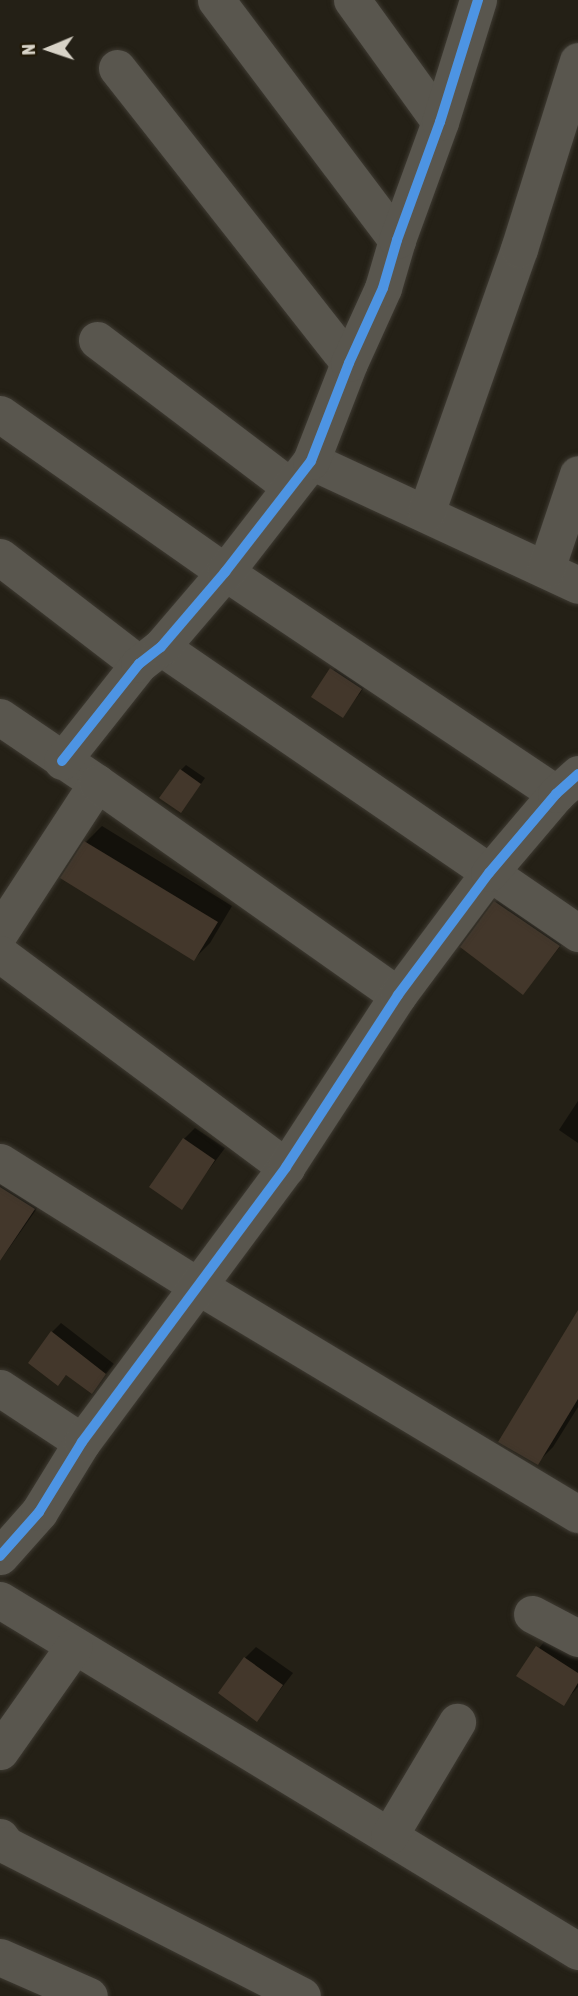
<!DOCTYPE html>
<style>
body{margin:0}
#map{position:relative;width:578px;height:1996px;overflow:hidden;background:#242016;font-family:"Asap Condensed",sans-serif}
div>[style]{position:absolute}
.shadow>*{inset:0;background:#0007}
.building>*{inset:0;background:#43372b}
.roads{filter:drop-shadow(0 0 2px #3e3a32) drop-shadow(0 0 2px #3e3a32)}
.minor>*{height:37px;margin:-18.5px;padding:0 18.5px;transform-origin:18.5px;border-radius:18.5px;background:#59564e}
.cycleway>*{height:10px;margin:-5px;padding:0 5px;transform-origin:5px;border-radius:5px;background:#4d94e3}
span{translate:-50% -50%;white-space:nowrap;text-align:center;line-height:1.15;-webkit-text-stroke:6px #211907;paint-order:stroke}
.north{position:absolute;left:14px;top:14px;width:70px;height:70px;-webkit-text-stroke:5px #211907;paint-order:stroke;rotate:268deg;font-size:19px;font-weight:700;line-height:28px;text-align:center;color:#d8d3c7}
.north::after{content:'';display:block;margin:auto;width:24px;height:32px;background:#d8d3c7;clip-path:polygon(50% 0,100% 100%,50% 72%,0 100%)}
</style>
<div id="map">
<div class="shadow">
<i style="clip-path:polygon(343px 658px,372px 677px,343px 716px,313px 697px)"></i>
<i style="clip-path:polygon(186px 765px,205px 778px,186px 805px,181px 770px)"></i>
<i style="clip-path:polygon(102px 826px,232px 906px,210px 943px,194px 959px,86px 842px)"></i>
<i style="clip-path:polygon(511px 886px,574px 929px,523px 993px,496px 902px)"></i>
<i style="clip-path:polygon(578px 1101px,578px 1143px,559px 1130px)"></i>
<i style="clip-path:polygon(195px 1128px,225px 1148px,181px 1207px,184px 1139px)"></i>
<i style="clip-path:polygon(0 1179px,45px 1197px,0 1261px)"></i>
<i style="clip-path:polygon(578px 1316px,578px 1407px,553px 1447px,537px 1463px)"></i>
<i style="clip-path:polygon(61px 1323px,114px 1364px,92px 1391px,67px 1374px,58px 1383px,52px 1332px)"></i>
<i style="clip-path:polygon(549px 1635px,578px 1654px,578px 1687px,563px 1704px,519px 1675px)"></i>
<i style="clip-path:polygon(256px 1647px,293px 1673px,257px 1720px,245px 1658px)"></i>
</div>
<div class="building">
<i style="clip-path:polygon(330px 668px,362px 689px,343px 718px,311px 697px)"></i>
<i style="clip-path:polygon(180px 769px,201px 784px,181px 813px,159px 798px)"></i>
<i style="clip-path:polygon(84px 841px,218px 922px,194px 961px,60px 878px)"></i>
<i style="clip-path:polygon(494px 901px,560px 946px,523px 995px,460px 947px)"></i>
<i style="clip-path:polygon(183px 1138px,215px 1160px,182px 1210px,149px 1187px)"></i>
<i style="clip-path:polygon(0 1187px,35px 1209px,0 1261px)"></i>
<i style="clip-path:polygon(578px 1310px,578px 1399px,538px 1465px,498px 1442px)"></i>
<i style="clip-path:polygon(51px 1331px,106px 1374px,92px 1394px,66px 1375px,58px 1386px,28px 1363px)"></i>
<i style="clip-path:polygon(536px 1646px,578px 1673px,578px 1683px,564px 1706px,516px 1676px)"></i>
<i style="clip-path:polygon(244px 1657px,283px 1685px,257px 1722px,218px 1693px)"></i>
</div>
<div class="roads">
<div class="minor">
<i style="left:216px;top:0;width:301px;rotate:53deg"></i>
<i style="left:352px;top:0;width:150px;rotate:54.2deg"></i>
<i style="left:117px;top:68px;width:375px;rotate:51.8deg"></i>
<i style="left:97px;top:340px;width:241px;rotate:37.2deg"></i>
<i style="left:0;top:414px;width:275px;rotate:35.1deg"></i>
<i style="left:225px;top:572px;width:399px;rotate:33.8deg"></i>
<i style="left:311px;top:461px;width:294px;rotate:24.9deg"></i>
<i style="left:426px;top:513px;width:280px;rotate:-70.6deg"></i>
<i style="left:519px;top:249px;width:197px;rotate:-72.6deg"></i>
<i style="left:0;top:557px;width:175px;rotate:37.6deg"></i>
<i style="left:546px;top:569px;width:100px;rotate:-71.4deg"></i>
<i style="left:161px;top:647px;width:506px;rotate:34.44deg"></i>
<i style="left:0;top:717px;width:117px;rotate:34.2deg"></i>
<i style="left:97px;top:783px;width:178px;rotate:123.1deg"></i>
<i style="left:62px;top:761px;width:124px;rotate:-51.6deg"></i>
<i style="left:139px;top:664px;width:28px;rotate:-38deg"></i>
<i style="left:161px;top:647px;width:99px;rotate:-49.5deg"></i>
<i style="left:225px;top:572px;width:140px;rotate:-52.2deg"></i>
<i style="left:311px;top:461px;width:105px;rotate:-68.8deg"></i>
<i style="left:349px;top:363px;width:82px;rotate:-65.6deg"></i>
<i style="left:383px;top:288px;width:50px;rotate:-73.7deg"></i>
<i style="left:397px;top:240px;width:126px;rotate:-70deg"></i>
<i style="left:440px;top:122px;width:128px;rotate:-72.7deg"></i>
<i style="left:97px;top:783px;width:368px;rotate:35.2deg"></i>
<i style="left:0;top:954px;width:357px;rotate:36.7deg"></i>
<i style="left:0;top:1162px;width:234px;rotate:32.1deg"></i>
<i style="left:198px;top:1286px;width:443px;rotate:31deg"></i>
<i style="left:0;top:1388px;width:98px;rotate:33.4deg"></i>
<i style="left:0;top:1556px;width:59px;rotate:-48.4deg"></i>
<i style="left:39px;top:1512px;width:82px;rotate:-58.4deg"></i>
<i style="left:82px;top:1442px;width:342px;rotate:-53.4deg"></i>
<i style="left:286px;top:1167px;width:205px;rotate:-56.9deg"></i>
<i style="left:398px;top:995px;width:152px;rotate:-53.3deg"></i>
<i style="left:489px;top:873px;width:104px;rotate:-49.7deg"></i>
<i style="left:556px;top:794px;width:30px;rotate:-42deg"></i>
<i style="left:0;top:1600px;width:676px;rotate:31.27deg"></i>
<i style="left:532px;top:1614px;width:52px;rotate:27.6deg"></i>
<i style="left:0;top:1751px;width:128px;rotate:-54.8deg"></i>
<i style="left:389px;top:1836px;width:133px;rotate:-59.2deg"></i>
<i style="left:0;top:1837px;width:10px;rotate:53deg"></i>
<i style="left:6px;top:1845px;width:332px;rotate:27deg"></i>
<i style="left:0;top:1957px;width:97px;rotate:23.7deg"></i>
</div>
</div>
<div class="cycleway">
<i style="left:62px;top:761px;width:124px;rotate:-51.6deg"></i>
<i style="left:139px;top:664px;width:28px;rotate:-38deg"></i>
<i style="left:161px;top:647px;width:99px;rotate:-49.5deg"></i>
<i style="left:225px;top:572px;width:140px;rotate:-52.2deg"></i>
<i style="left:311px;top:461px;width:105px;rotate:-68.8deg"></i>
<i style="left:349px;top:363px;width:82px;rotate:-65.6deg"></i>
<i style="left:383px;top:288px;width:50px;rotate:-73.7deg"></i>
<i style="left:397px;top:240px;width:126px;rotate:-70deg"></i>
<i style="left:440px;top:122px;width:128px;rotate:-72.7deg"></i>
<i style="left:0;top:1556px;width:59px;rotate:-48.4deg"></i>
<i style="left:39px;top:1512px;width:82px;rotate:-58.4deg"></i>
<i style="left:82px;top:1442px;width:342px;rotate:-53.4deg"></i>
<i style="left:286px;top:1167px;width:205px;rotate:-56.9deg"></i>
<i style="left:398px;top:995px;width:152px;rotate:-53.3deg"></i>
<i style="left:489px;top:873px;width:104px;rotate:-49.7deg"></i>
<i style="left:556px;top:794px;width:30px;rotate:-42deg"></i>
</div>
<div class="north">N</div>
</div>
